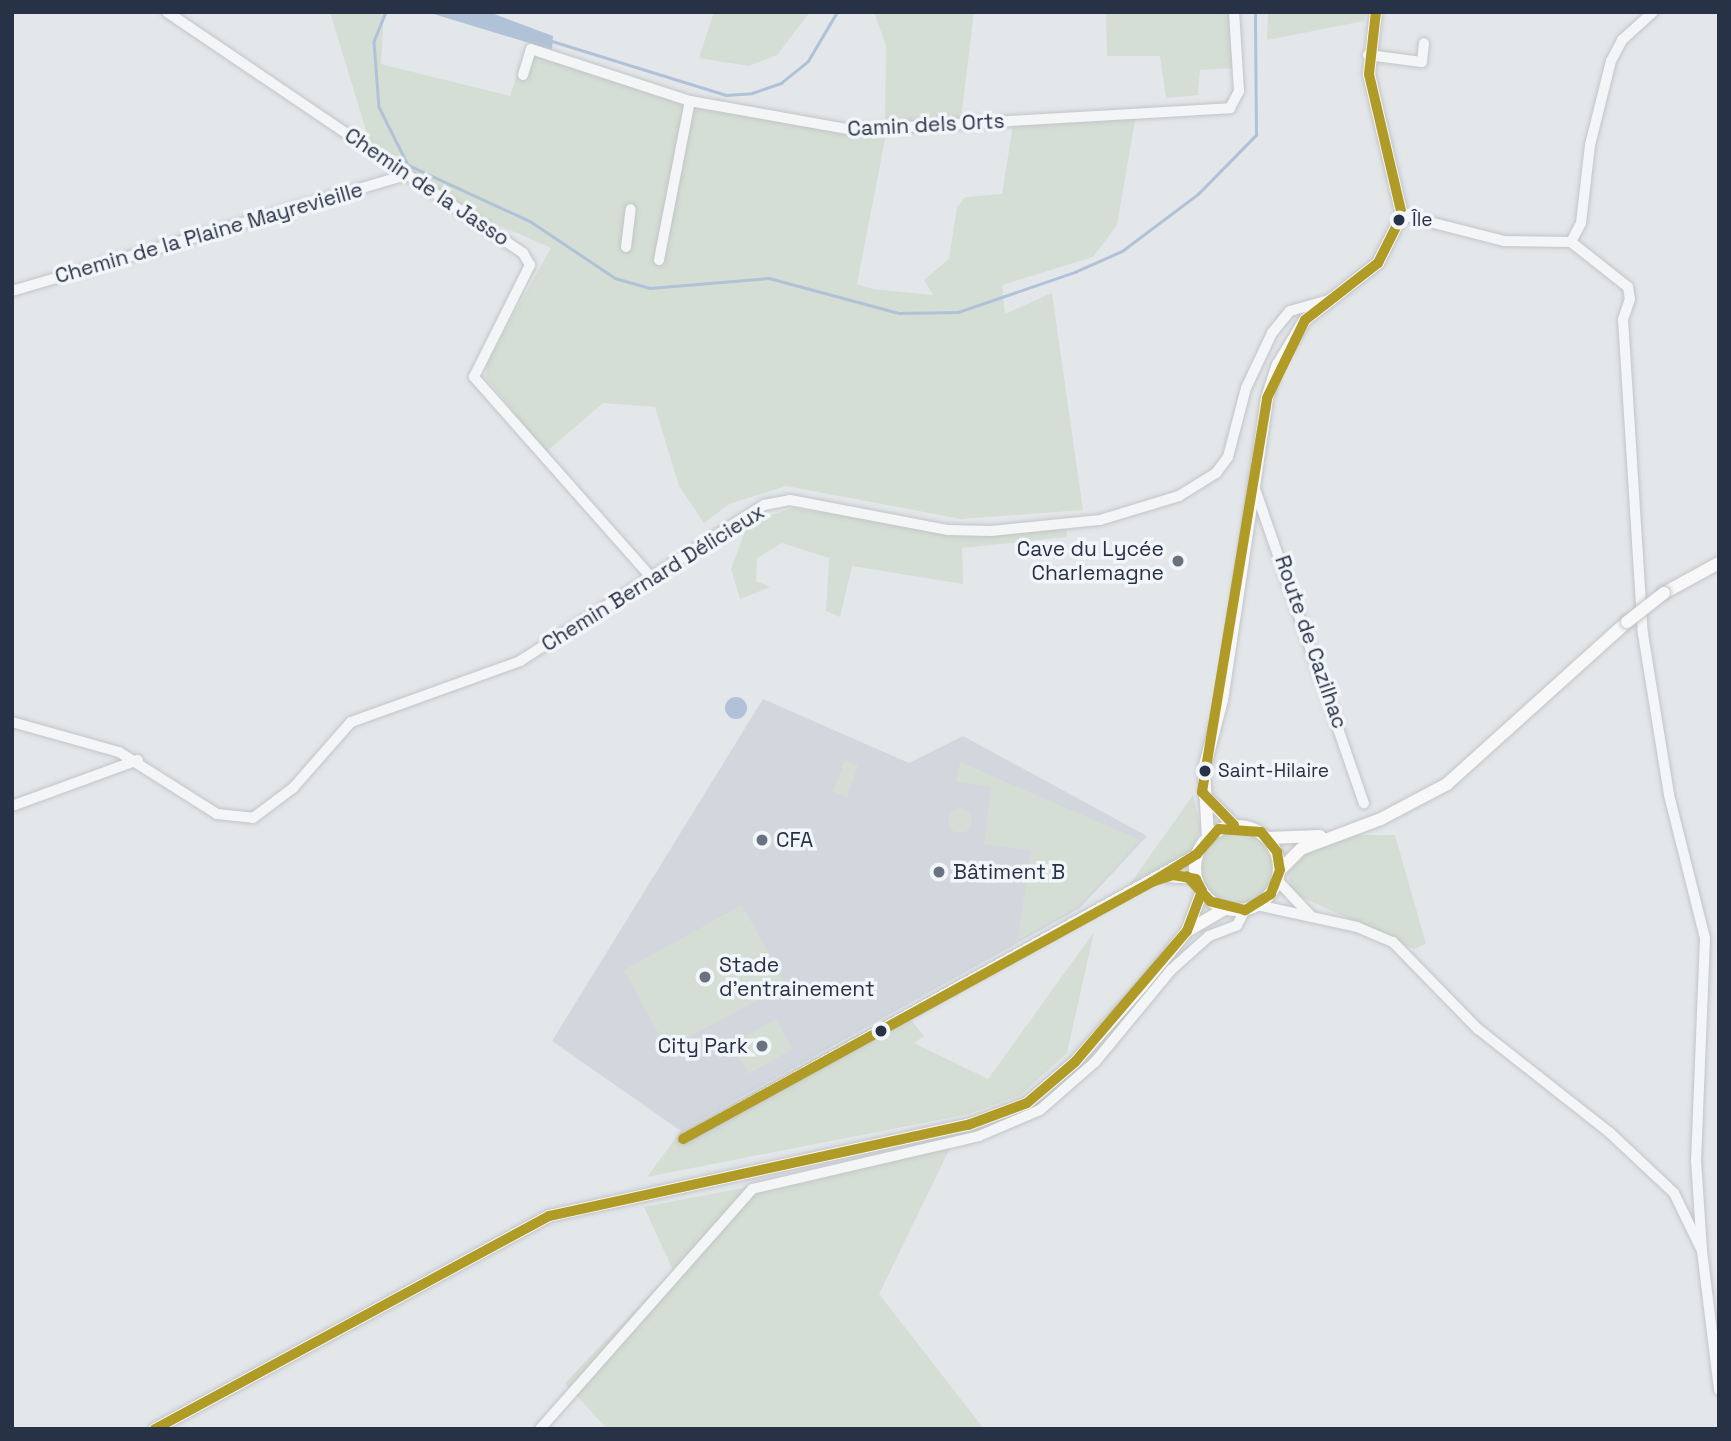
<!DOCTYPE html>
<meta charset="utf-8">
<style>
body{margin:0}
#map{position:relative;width:1731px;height:1441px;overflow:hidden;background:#e4e7ea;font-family:"Space Grotesk",sans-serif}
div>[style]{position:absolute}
.built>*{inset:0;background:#d2d6dd}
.green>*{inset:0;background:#d4ded4}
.round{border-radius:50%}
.water>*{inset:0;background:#b0c2d8}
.stream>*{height:2.5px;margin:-1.25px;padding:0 1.25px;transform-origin:1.25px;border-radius:1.25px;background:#b0c2d8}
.roads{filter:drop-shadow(0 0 2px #c2c5c8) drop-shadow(0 0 2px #c2c5c8)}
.minor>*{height:10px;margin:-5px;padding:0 5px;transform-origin:5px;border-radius:5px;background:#f4f5f7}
.major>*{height:12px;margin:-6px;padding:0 6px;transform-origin:6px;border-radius:6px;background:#f8f8f8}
.major>.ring{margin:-6px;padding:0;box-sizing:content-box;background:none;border:12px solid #f8f8f8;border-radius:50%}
.bridges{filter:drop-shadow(0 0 2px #c0c3c8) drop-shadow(0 0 2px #c0c3c8)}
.major-bridge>*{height:12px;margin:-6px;padding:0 6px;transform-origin:6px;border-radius:6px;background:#f8f8f8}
.bus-1>*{height:10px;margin:-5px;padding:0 5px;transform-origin:5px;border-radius:5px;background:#b19b27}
.dots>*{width:19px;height:19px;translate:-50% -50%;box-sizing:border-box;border:4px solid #f2f5f9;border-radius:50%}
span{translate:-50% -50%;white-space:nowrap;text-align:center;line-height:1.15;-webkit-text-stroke:7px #f2f5f9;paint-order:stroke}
.bus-label{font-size:19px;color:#283246}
.left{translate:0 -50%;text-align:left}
.street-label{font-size:21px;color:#283246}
.poi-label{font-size:21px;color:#283246}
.right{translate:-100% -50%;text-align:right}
.frame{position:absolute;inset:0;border:14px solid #283246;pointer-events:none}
</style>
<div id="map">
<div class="built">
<i style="clip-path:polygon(763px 699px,909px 763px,963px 736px,1147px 836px,1080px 908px,681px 1131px,552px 1041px)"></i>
</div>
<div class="green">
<i style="clip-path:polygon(330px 12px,384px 12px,381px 64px,510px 96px,525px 50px,686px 104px,885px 134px,886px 46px,874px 12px,974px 12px,960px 127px,886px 134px,857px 284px,873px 289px,933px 295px,924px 280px,949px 259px,957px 207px,965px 197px,1002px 194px,1013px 125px,1136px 115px,1117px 225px,1093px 257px,1002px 285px,1005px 314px,1052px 293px,1083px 510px,961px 519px,786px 486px,729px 504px,704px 523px,679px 486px,655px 407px,603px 403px,546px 452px,486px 378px,487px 362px,551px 248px,450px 204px,394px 170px,368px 137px)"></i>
<i style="clip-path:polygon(714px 12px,810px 12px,777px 55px,749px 66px,699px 58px)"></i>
<i style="clip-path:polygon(1106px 12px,1231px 12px,1235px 68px,1200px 70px,1198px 95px,1166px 98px,1160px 56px,1107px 56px)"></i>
<i style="clip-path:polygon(1268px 12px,1366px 12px,1364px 21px,1267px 40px)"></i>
<i style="clip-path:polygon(792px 508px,948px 530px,1066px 525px,1067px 537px,962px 548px,963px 584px,852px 566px,840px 617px,826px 611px,829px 558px,782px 543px,757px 558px,756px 581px,770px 587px,740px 599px,731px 569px,748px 523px)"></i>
<i style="clip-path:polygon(845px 760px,858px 766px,847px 797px,833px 792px)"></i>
<i style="clip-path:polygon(960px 762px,1140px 840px,1078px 906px,1017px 941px,1031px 851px,984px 844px,991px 787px,956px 781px)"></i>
<i style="clip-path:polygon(1193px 795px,1201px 829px,1192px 850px,1125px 891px)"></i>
<i class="round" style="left:948px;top:809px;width:24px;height:24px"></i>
<i class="round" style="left:1202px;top:833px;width:72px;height:72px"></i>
<i style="clip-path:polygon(1357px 835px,1395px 835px,1426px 944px,1414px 949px,1291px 892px,1288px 873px,1303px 854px)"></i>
<i style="clip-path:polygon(742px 905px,786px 985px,667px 1049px,624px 970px)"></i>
<i style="clip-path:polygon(1094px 932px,1067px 1053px,1021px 1095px,969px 1114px,647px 1177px,681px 1131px,903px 1010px,924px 1036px,914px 1043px,988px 1079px)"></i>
<i style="clip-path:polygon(776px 1019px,793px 1049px,748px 1074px,731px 1044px)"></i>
<i style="clip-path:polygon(950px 1148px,879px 1294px,984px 1429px,607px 1429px,565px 1383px,673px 1270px,644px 1207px)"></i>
</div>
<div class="water">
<i style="clip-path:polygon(427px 12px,489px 12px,553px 36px,552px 50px)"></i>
<i class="round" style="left:725px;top:697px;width:22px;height:22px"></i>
</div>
<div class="stream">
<i style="left:386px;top:12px;width:32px;rotate:112deg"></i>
<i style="left:374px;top:42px;width:65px;rotate:85.6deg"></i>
<i style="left:379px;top:107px;width:65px;rotate:63.4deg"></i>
<i style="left:408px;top:165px;width:134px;rotate:24.7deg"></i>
<i style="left:530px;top:221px;width:102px;rotate:33.8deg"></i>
<i style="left:615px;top:278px;width:36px;rotate:16deg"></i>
<i style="left:650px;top:288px;width:119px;rotate:-4.8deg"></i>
<i style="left:769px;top:278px;width:135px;rotate:15.1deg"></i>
<i style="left:899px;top:313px;width:59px;rotate:-1deg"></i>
<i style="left:958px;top:312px;width:124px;rotate:-18.9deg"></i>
<i style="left:1075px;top:272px;width:51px;rotate:-24.1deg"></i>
<i style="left:1122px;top:251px;width:95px;rotate:-36.9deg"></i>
<i style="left:1198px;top:194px;width:83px;rotate:-45.5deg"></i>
<i style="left:1256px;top:135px;width:123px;rotate:-90.5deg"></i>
<i style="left:552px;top:41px;width:182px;rotate:17.2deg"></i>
<i style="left:726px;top:95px;width:26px;rotate:-4deg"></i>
<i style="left:752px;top:93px;width:31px;rotate:-19deg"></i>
<i style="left:781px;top:83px;width:35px;rotate:-39deg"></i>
<i style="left:808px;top:61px;width:57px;rotate:-59.4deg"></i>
</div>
<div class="roads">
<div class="minor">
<i style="left:167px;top:12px;width:430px;rotate:34.1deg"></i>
<i style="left:523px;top:253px;width:14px;rotate:60deg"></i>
<i style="left:530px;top:265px;width:125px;rotate:116.6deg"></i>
<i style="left:474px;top:377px;width:267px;rotate:48.5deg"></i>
<i style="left:1368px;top:55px;width:54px;rotate:7.4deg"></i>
<i style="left:1422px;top:62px;width:19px;rotate:-84deg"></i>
<i style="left:523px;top:75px;width:27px;rotate:-73deg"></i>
<i style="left:531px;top:49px;width:167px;rotate:18.1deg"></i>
<i style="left:690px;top:101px;width:166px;rotate:10.1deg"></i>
<i style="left:853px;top:130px;width:378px;rotate:-3.3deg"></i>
<i style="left:1230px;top:108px;width:19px;rotate:-62deg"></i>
<i style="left:1239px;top:91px;width:79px;rotate:-93.6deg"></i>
<i style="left:1402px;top:215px;width:105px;rotate:14.3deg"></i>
<i style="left:1504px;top:241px;width:67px;rotate:0.9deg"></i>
<i style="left:1571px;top:242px;width:21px;rotate:-62deg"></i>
<i style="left:1581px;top:223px;width:79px;rotate:-83.4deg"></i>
<i style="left:1590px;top:145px;width:87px;rotate:-76deg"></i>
<i style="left:1611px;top:61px;width:24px;rotate:-62deg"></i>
<i style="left:1622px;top:40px;width:42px;rotate:-42.1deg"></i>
<i style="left:1571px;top:242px;width:73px;rotate:38.3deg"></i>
<i style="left:1628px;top:287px;width:12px;rotate:81deg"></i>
<i style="left:1630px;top:299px;width:21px;rotate:109deg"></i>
<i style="left:1623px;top:319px;width:316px;rotate:86.4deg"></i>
<i style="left:1643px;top:634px;width:163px;rotate:80.8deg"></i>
<i style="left:1669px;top:795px;width:147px;rotate:75.9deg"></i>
<i style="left:1705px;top:938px;width:222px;rotate:92.3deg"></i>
<i style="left:1696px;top:1160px;width:91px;rotate:86.2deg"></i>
<i style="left:626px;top:247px;width:38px;rotate:-83deg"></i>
<i style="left:659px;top:260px;width:162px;rotate:-79deg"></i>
<i style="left:12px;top:291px;width:410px;rotate:-16.4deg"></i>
<i style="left:1253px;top:483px;width:339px;rotate:70.9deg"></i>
<i style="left:12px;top:722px;width:111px;rotate:15.7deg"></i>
<i style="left:119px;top:752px;width:116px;rotate:32.3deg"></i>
<i style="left:217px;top:814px;width:36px;rotate:6deg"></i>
<i style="left:253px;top:818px;width:50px;rotate:-36.9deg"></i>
<i style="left:293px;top:788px;width:88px;rotate:-48.7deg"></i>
<i style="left:351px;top:722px;width:180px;rotate:-19.8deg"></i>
<i style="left:520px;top:661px;width:290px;rotate:-32.6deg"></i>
<i style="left:764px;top:505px;width:26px;rotate:-11deg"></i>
<i style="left:790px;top:500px;width:161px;rotate:10.8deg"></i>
<i style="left:948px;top:530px;width:43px;rotate:1.3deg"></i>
<i style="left:991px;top:531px;width:110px;rotate:-5.8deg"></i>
<i style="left:1100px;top:520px;width:83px;rotate:-16.9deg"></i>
<i style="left:1179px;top:496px;width:44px;rotate:-31.9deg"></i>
<i style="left:1216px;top:473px;width:20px;rotate:-53deg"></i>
<i style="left:1228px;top:457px;width:71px;rotate:-75.4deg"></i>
<i style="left:1246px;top:388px;width:61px;rotate:-64.7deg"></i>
<i style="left:1272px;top:333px;width:28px;rotate:-51deg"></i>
<i style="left:1290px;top:311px;width:44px;rotate:-15.9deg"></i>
<i style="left:12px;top:806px;width:134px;rotate:-20.1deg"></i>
<i style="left:1166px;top:877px;width:30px;rotate:4deg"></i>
<i style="left:1278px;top:881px;width:47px;rotate:46.7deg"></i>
<i style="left:1257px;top:905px;width:102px;rotate:12.4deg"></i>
<i style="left:1357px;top:927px;width:39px;rotate:23deg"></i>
<i style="left:1393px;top:942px;width:122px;rotate:45.7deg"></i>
<i style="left:1478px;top:1029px;width:167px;rotate:38.2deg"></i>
<i style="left:1609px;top:1132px;width:89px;rotate:43.2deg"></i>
<i style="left:1674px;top:1193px;width:64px;rotate:64.2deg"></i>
<i style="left:1702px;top:1251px;width:140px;rotate:83deg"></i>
<i style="left:683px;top:1139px;width:588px;rotate:-29.01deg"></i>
<i style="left:540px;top:1429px;width:320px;rotate:-48.5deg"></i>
<i style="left:752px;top:1189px;width:233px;rotate:-13.1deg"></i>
<i style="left:979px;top:1136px;width:66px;rotate:-23.1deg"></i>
<i style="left:1040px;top:1110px;width:73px;rotate:-41.1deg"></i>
<i style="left:1095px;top:1062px;width:119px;rotate:-50.4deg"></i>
<i style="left:1171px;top:970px;width:51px;rotate:-41.8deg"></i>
<i style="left:1209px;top:936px;width:30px;rotate:-21deg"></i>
<i style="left:1237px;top:925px;width:17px;rotate:-62deg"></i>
</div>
<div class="major">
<i style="left:1664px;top:593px;width:63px;rotate:-28.6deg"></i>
<i style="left:1205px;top:796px;width:41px;rotate:45deg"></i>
<i class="ring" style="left:1195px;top:826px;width:72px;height:72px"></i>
<i style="left:1208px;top:837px;width:68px;rotate:-93.4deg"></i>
<i style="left:1204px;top:769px;width:71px;rotate:-75.4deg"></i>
<i style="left:1222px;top:700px;width:305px;rotate:-81.5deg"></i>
<i style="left:1267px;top:398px;width:35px;rotate:-72deg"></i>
<i style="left:1278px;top:365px;width:52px;rotate:-59deg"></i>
<i style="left:1305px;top:320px;width:93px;rotate:-38deg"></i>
<i style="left:1378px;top:263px;width:54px;rotate:-63.4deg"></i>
<i style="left:1402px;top:215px;width:145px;rotate:-103.2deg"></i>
<i style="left:1369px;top:74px;width:62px;rotate:-83.6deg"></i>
<i style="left:1267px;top:838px;width:53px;rotate:-2.2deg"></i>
<i style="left:1280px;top:870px;width:30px;rotate:-45deg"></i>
<i style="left:1301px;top:849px;width:85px;rotate:-20.6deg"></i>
<i style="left:1381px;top:819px;width:75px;rotate:-27.9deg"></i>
<i style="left:1447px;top:784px;width:242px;rotate:-42deg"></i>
<i style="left:1187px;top:931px;width:44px;rotate:-30.1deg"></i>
<i style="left:155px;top:1429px;width:448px;rotate:-28.4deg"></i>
<i style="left:549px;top:1216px;width:429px;rotate:-12.3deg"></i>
<i style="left:968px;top:1125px;width:63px;rotate:-20.4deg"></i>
<i style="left:1027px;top:1103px;width:63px;rotate:-40.5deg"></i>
<i style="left:1075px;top:1062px;width:101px;rotate:-48.6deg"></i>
<i style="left:1142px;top:986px;width:71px;rotate:-50.7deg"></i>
<i style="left:1187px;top:931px;width:43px;rotate:-69.4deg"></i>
</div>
</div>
<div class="bridges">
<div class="major-bridge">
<i style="left:1627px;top:622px;width:47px;rotate:-38.1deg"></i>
</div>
</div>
<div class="bus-1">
<i style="left:1234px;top:825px;width:46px;rotate:-134.1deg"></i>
<i style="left:1202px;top:792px;width:399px;rotate:-80.6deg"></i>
<i style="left:1267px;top:398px;width:87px;rotate:-64deg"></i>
<i style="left:1305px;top:320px;width:93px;rotate:-38deg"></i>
<i style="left:1378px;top:263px;width:54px;rotate:-63.4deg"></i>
<i style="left:1402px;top:215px;width:145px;rotate:-103.2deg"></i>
<i style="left:1369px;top:74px;width:62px;rotate:-83.6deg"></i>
<i style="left:683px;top:1139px;width:535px;rotate:-28.72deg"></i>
<i style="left:1152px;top:882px;width:53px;rotate:-31.9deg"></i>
<i style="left:1197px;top:854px;width:33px;rotate:-49deg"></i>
<i style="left:1219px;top:829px;width:42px;rotate:4.1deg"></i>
<i style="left:1261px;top:832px;width:26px;rotate:51deg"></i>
<i style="left:1277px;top:852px;width:18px;rotate:81deg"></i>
<i style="left:1280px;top:870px;width:26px;rotate:111deg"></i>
<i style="left:1271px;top:894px;width:31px;rotate:148deg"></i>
<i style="left:1245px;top:910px;width:36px;rotate:-166deg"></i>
<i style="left:1210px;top:901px;width:34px;rotate:-133deg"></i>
<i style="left:155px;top:1429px;width:448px;rotate:-28.4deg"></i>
<i style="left:549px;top:1216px;width:429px;rotate:-12.3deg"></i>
<i style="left:968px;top:1125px;width:63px;rotate:-20.4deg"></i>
<i style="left:1027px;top:1103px;width:63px;rotate:-40.5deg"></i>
<i style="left:1075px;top:1062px;width:172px;rotate:-49.5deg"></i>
<i style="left:1187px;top:931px;width:43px;rotate:-69.4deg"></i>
<i style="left:1202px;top:891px;width:13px;rotate:-117deg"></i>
<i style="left:1196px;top:879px;width:23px;rotate:-170deg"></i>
<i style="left:1173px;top:875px;width:22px;rotate:162deg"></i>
</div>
<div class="dots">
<i style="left:1399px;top:220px;background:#283246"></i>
<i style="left:1178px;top:561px;background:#6a717f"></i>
<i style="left:1205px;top:771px;background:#283246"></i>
<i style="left:762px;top:840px;background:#6a717f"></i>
<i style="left:939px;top:872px;background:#6a717f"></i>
<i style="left:705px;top:977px;background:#6a717f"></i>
<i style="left:881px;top:1031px;background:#283246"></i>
<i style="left:762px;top:1046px;background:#6a717f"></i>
</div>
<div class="bus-label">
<span class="left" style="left:1412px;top:220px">Île</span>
<span class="left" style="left:1218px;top:771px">Saint-Hilaire</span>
</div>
<div class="street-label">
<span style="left:926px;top:125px;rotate:-3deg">Camin dels Orts</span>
<span style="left:427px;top:187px;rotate:34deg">Chemin de la Jasso</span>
<span style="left:209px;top:233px;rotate:-16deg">Chemin de la Plaine Mayrevieille</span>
<span style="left:653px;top:578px;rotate:-32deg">Chemin Bernard Délicieux</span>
<span style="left:1311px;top:642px;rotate:71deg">Route de Cazilhac</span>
</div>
<div class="poi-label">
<span class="right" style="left:1164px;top:561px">Cave du Lycée<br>Charlemagne</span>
<span class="left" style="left:776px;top:840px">CFA</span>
<span class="left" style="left:953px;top:872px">Bâtiment B</span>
<span class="left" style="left:719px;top:977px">Stade<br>d'entrainement</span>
<span class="right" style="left:748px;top:1046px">City Park</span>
</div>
<div class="frame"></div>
</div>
